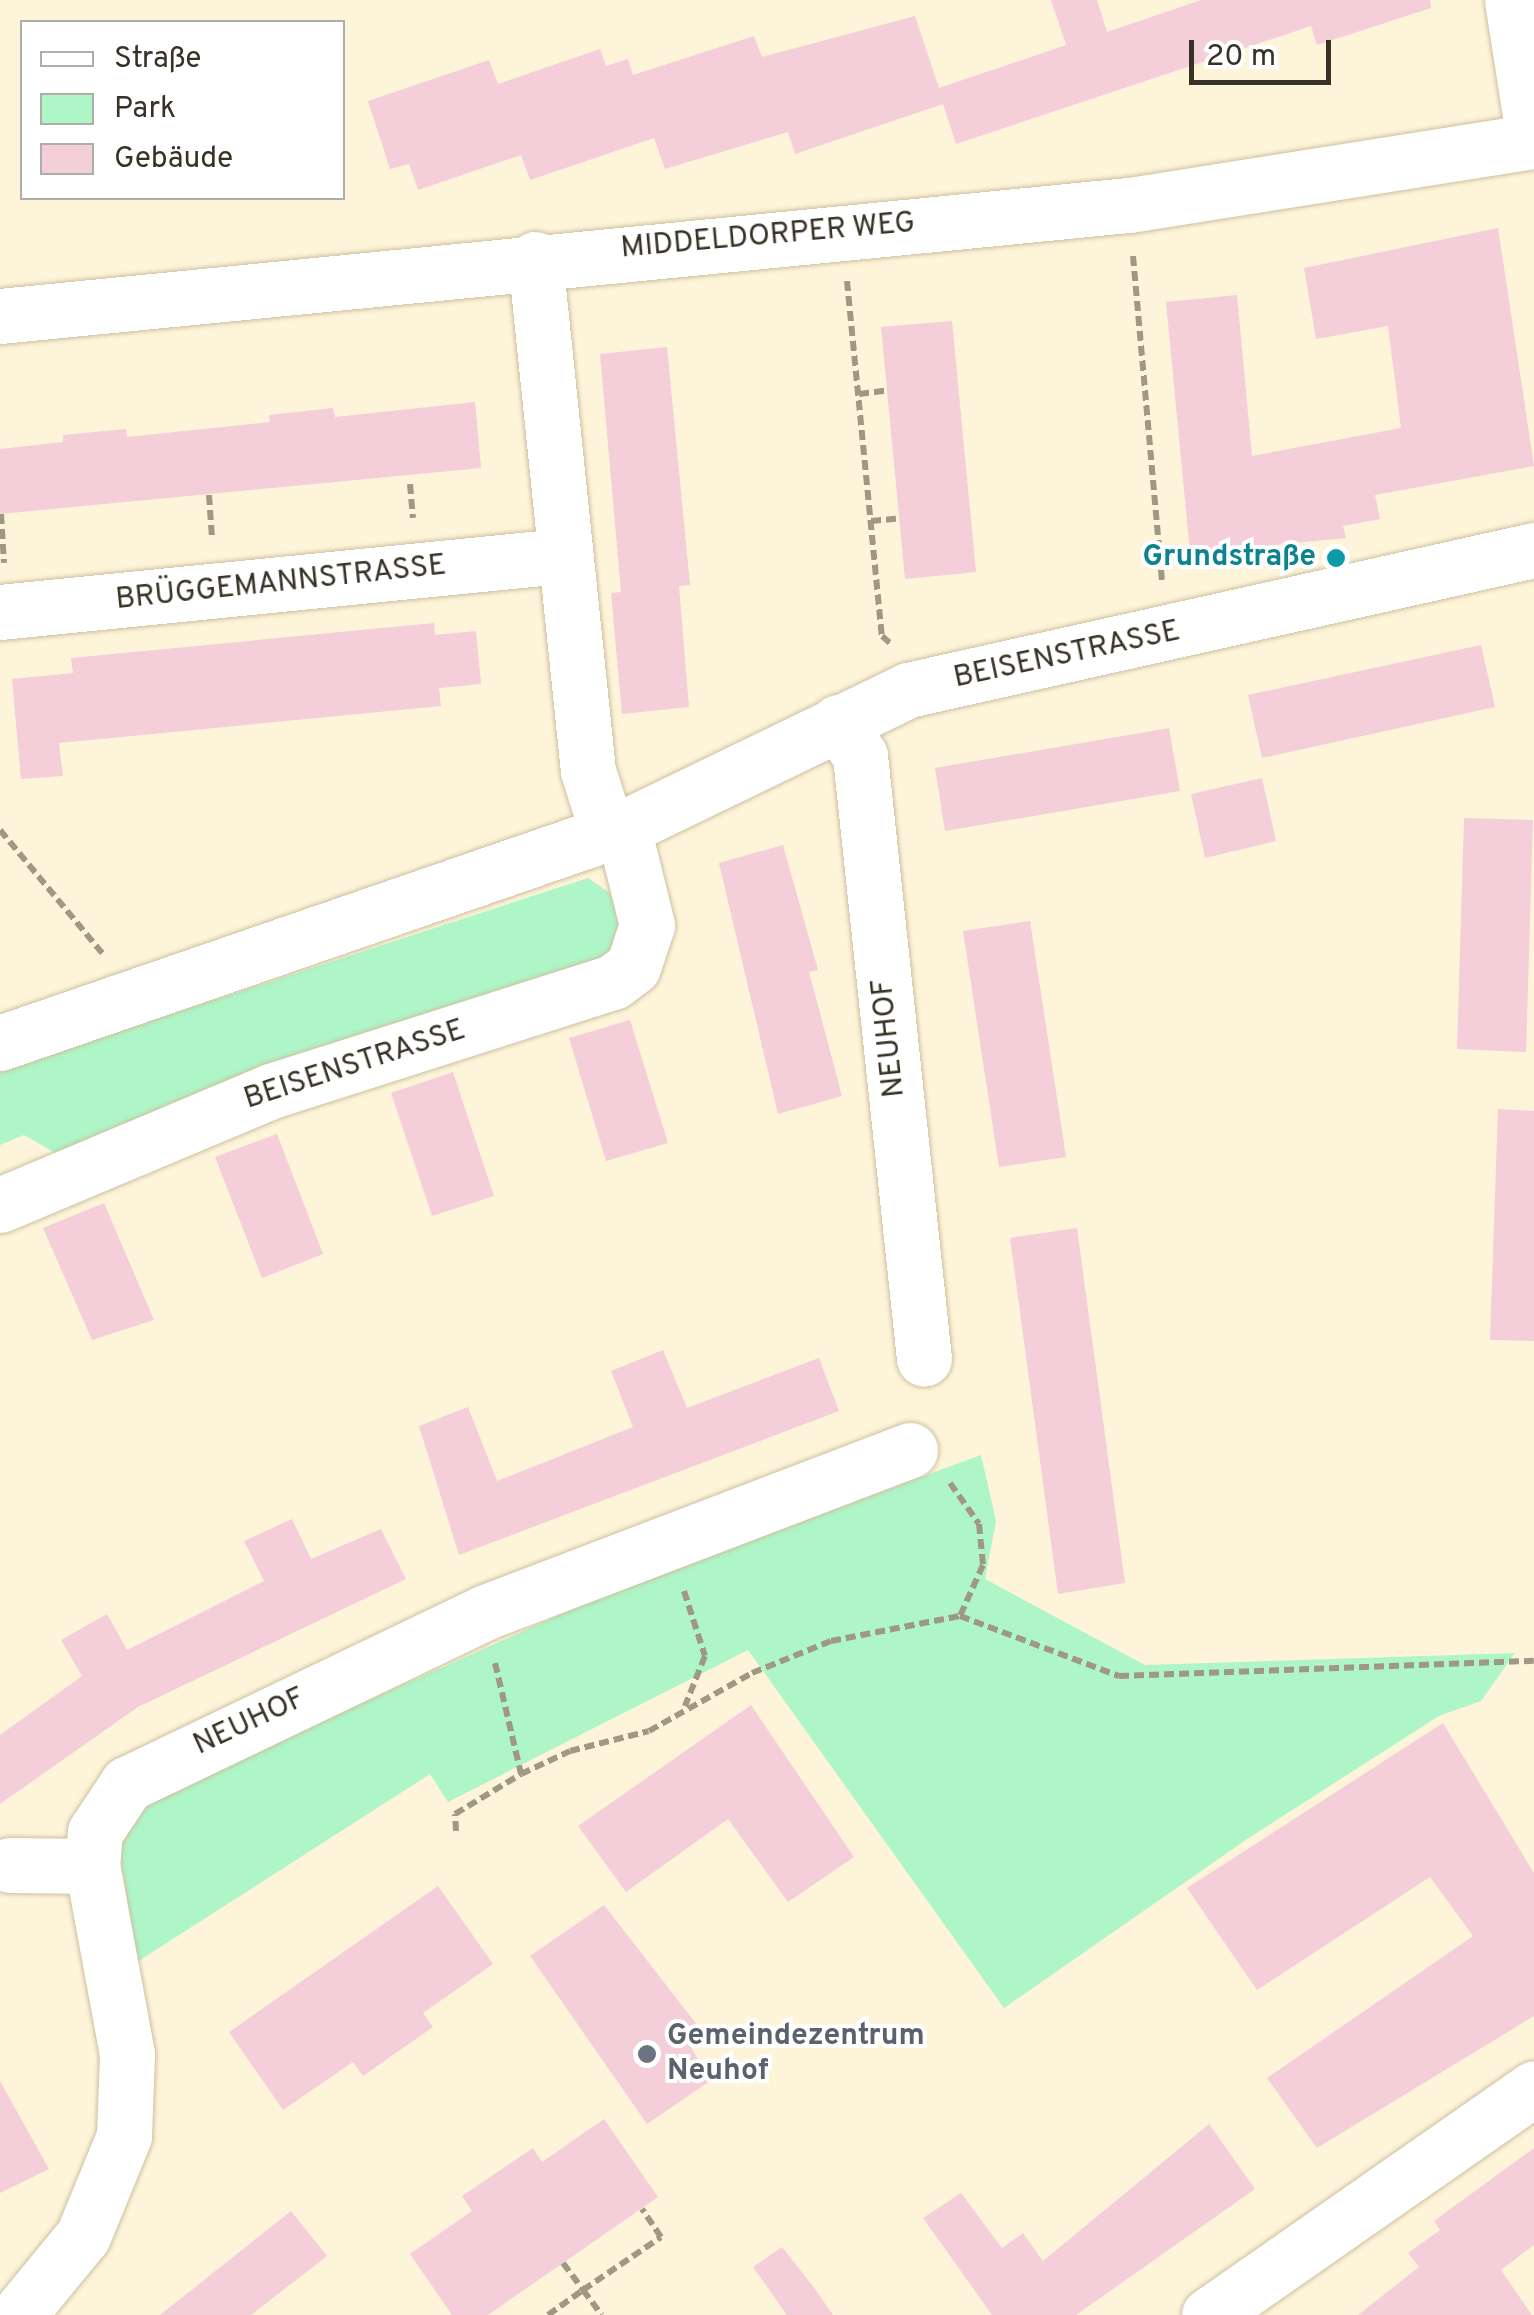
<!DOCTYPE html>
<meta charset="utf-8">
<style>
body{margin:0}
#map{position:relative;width:1534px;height:2315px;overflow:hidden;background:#fef4d9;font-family:Overpass,sans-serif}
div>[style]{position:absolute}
.green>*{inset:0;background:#aef6c7}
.building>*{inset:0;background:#f4ced9}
.path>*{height:6px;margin-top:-3px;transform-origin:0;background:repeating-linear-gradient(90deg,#9f9883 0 10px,transparent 0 15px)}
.roads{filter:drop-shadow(0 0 2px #ccc0a0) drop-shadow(0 0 2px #ccc0a0)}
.minor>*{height:55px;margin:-27.5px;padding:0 27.5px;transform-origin:27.5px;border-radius:27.5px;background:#fff}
.dots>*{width:28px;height:28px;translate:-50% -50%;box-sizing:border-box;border:5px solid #fff;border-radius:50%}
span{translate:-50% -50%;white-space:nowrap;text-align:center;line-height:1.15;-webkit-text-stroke:8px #fff;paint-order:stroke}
.street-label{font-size:30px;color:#373225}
.culture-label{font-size:30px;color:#0d838f;font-weight:700}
.right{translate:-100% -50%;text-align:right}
.worship-label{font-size:30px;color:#5b616d;font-weight:700}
.left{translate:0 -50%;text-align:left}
.legend{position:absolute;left:20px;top:20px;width:325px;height:180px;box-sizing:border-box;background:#fff;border:2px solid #afada8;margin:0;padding:12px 18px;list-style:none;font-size:30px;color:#373225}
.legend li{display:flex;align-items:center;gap:20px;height:50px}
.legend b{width:50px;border:2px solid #afada8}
.scale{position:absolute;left:1189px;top:40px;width:142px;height:45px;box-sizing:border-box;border:5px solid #373225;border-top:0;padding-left:12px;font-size:30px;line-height:35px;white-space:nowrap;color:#373225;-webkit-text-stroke:8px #fff;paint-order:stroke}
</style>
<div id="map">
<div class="green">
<i style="clip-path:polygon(588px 878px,623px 902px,615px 948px,598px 961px,61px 1156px,24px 1135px,0 1145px,0 1070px)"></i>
<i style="clip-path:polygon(981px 1455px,996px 1521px,985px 1579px,1145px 1665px,1515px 1653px,1481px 1701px,1439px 1716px,1250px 1837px,1004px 2008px,748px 1650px,448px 1802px,430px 1774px,137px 1962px,119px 1847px,130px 1817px,154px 1796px,618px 1589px)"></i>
</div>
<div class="building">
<i style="clip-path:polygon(1051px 0,1097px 0,1107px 32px,1201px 0,1430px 0,1431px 8px,1317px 45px,1311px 26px,956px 144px,943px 104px,795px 154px,788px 132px,665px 169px,654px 138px,530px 180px,521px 155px,418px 190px,409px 164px,390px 169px,368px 101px,489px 60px,498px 84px,600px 49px,606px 66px,628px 59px,633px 75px,754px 36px,762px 57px,915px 16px,939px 88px,1066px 45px)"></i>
<i style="clip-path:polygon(1498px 228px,1534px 466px,1375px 495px,1380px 519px,1343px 526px,1346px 538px,1190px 553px,1166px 302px,1237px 295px,1252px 456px,1401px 428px,1388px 326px,1316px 339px,1304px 268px)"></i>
<i style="clip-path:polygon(952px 321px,976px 572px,905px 579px,881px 327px)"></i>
<i style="clip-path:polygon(667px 347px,690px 585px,679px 586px,689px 707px,622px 714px,611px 593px,621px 592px,600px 354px)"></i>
<i style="clip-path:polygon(475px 402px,481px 468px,0 514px,0 449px,63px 442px,63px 435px,126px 429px,127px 437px,270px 422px,269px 415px,333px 408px,335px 417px)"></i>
<i style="clip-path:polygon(434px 623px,435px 635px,476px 631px,481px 684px,439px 688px,441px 706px,59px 743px,63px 776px,21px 779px,12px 679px,73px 673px,71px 658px)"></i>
<i style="clip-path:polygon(1481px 645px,1495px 707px,1262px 758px,1248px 695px)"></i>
<i style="clip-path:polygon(1169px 728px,1180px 791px,945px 831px,935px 768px)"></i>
<i style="clip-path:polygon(1262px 778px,1276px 841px,1205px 858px,1191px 794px)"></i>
<i style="clip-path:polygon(1464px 818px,1533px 820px,1526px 1052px,1457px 1049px)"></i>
<i style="clip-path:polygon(783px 845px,818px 970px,809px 972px,842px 1096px,778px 1114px,719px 863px)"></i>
<i style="clip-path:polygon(1030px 921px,1066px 1157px,999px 1167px,963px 931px)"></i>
<i style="clip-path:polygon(630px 1020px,668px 1143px,606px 1161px,569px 1038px)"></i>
<i style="clip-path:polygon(453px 1072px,494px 1196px,432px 1216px,391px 1093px)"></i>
<i style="clip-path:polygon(1498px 1109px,1534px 1111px,1534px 1341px,1490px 1340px)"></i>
<i style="clip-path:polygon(277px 1134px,323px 1254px,262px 1278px,215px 1157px)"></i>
<i style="clip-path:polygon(104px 1203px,154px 1320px,92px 1340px,43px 1228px)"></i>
<i style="clip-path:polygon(1077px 1228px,1125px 1583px,1058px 1594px,1010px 1238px)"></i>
<i style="clip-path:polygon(663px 1350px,687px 1408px,819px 1358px,839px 1411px,459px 1555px,419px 1426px,468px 1407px,497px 1481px,633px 1427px,611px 1371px)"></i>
<i style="clip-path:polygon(292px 1519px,311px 1559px,381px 1529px,406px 1579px,138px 1707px,0 1804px,0 1735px,82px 1676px,61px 1640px,107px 1614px,127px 1650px,264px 1581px,244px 1541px)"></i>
<i style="clip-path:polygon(751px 1705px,854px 1857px,788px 1902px,728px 1819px,626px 1892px,578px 1826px)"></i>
<i style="clip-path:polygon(1443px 1723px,1534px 1873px,1534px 2016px,1317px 2148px,1267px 2078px,1473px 1936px,1430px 1877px,1257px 1990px,1187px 1888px)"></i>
<i style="clip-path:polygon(438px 1886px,493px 1964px,423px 2013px,433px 2027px,363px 2076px,353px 2062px,283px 2110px,229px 2032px)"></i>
<i style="clip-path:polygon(604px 1905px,701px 2030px,687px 2040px,710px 2081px,647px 2124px,530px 1956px)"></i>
<i style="clip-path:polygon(0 2081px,49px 2169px,0 2193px)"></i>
<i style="clip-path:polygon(604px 2119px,658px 2197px,488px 2315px,452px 2315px,410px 2254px,472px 2211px,462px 2196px,533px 2148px,542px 2162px)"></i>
<i style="clip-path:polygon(1209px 2124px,1255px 2189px,1076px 2315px,992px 2315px,923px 2218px,961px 2193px,1002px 2248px,1023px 2233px,1043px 2261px)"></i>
<i style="clip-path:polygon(1534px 2148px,1534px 2245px,1501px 2270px,1532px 2315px,1358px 2315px,1419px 2267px,1408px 2253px,1440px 2230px,1434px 2221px)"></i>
<i style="clip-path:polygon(291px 2211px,327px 2256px,251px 2315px,160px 2315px)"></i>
<i style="clip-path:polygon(782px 2247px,815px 2289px,833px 2315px,787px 2315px,753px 2267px)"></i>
</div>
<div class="path">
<i style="left:1133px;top:256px;width:327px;rotate:84.9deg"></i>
<i style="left:847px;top:281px;width:357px;rotate:84.4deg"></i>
<i style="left:882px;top:636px;width:11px;rotate:41deg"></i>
<i style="left:859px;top:394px;width:26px;rotate:-7deg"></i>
<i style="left:410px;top:484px;width:34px;rotate:85deg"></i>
<i style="left:209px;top:495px;width:43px;rotate:86deg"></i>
<i style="left:1px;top:514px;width:49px;rotate:86.5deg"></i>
<i style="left:871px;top:521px;width:25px;rotate:-5deg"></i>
<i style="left:0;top:830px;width:160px;rotate:50.3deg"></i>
<i style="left:950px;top:1483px;width:50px;rotate:54.7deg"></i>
<i style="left:979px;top:1524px;width:41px;rotate:84.4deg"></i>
<i style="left:983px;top:1565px;width:56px;rotate:114.3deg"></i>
<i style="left:960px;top:1616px;width:170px;rotate:20.7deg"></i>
<i style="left:1119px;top:1676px;width:415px;rotate:-2.1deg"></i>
<i style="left:684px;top:1591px;width:68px;rotate:72.1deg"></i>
<i style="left:705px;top:1656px;width:54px;rotate:111.8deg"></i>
<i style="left:495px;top:1663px;width:114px;rotate:76.8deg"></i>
<i style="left:456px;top:1831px;width:17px;rotate:-93deg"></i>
<i style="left:455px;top:1814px;width:77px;rotate:-31.2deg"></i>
<i style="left:521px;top:1774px;width:54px;rotate:-25.1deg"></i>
<i style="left:570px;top:1751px;width:81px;rotate:-14.2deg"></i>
<i style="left:649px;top:1731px;width:118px;rotate:-29.4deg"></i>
<i style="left:752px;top:1673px;width:85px;rotate:-22.1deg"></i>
<i style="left:831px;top:1641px;width:131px;rotate:-11deg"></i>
<i style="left:563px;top:2263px;width:34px;rotate:53deg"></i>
<i style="left:583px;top:2290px;width:94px;rotate:-34.2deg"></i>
<i style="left:661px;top:2237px;width:34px;rotate:-124deg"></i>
<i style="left:548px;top:2315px;width:43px;rotate:-35.5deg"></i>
<i style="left:583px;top:2290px;width:31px;rotate:53deg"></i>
</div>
<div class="roads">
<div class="minor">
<i style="left:1512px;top:0;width:142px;rotate:81.1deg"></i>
<i style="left:535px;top:259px;width:515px;rotate:84.09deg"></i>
<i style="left:588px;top:771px;width:66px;rotate:72.4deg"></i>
<i style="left:0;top:316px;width:1134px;rotate:-5.62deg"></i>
<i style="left:1129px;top:205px;width:410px;rotate:-9deg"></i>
<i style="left:0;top:612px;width:564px;rotate:-5.7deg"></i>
<i style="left:838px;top:722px;width:40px;rotate:57.1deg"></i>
<i style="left:860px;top:756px;width:606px;rotate:83.94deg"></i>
<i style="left:0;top:1043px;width:659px;rotate:-19.04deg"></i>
<i style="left:623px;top:828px;width:317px;rotate:-25.8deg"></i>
<i style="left:908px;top:690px;width:641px;rotate:-12.61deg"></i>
<i style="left:0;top:1205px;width:294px;rotate:-22.8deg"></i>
<i style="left:271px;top:1091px;width:359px;rotate:-17.7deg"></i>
<i style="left:613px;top:982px;width:25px;rotate:-37deg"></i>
<i style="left:633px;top:967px;width:44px;rotate:-71.6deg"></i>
<i style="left:647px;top:925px;width:100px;rotate:-103.9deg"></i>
<i style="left:10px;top:1865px;width:82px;rotate:0.7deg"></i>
<i style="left:18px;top:2315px;width:102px;rotate:-50.6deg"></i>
<i style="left:83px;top:2236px;width:108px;rotate:-67.7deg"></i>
<i style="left:124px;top:2136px;width:82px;rotate:-87.9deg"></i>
<i style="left:127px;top:2054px;width:191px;rotate:-100.5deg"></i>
<i style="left:92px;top:1866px;width:34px;rotate:-85deg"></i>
<i style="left:95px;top:1832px;width:58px;rotate:-56.3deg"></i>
<i style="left:127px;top:1784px;width:398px;rotate:-25.6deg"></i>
<i style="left:486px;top:1612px;width:454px;rotate:-20.9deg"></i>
<i style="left:1209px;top:2315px;width:396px;rotate:-34.9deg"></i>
</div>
</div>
<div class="dots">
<i style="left:1336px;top:558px;background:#0f9aa8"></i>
<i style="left:647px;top:2054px;background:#6b7280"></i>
</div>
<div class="street-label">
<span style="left:768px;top:237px;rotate:-5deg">MIDDELDORPER WEG</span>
<span style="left:281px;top:584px;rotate:-6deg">BRÜGGEMANNSTRASSE</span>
<span style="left:1067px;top:656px;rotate:-12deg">BEISENSTRASSE</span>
<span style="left:890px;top:1038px;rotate:-96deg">NEUHOF</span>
<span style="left:355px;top:1066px;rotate:-18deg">BEISENSTRASSE</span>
<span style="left:250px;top:1723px;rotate:-25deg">NEUHOF</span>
</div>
<div class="culture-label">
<span class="right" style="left:1316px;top:558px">Grundstraße</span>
</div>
<div class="worship-label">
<span class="left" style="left:667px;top:2054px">Gemeindezentrum<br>Neuhof</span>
</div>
<ul class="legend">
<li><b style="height:12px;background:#fff"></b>Straße</li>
<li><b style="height:28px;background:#aef6c7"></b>Park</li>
<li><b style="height:28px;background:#f4ced9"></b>Gebäude</li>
</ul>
<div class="scale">20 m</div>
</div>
